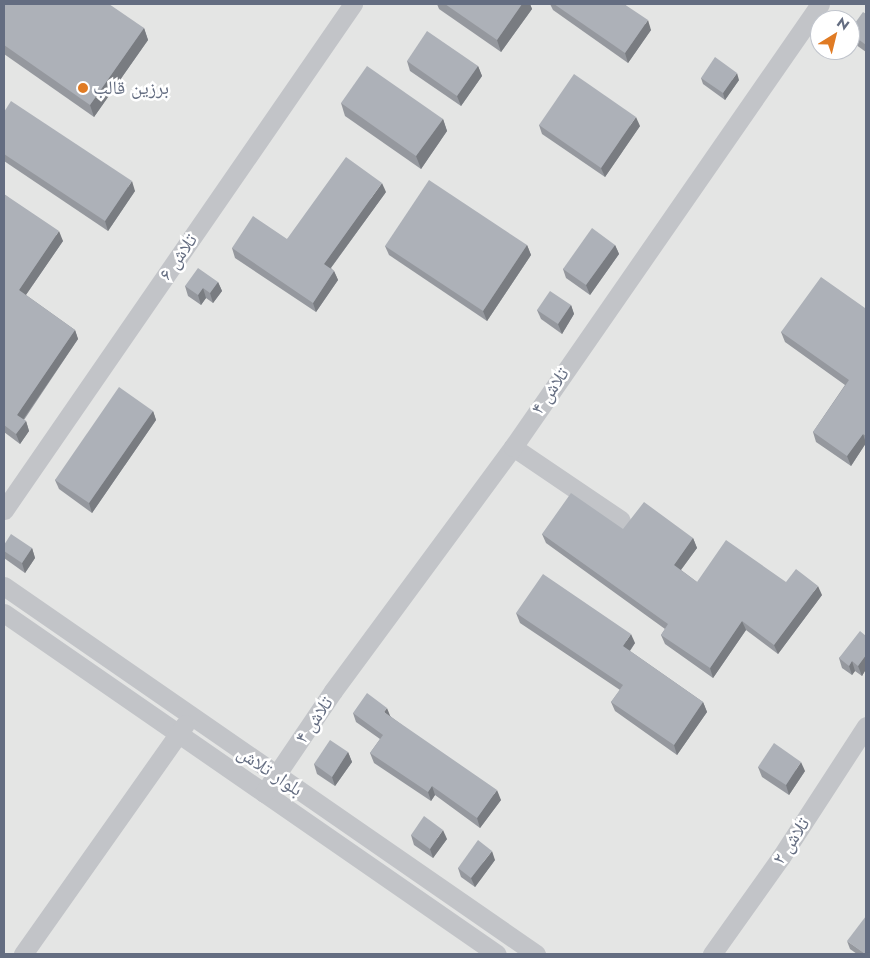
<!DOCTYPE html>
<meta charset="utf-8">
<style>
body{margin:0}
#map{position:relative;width:870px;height:958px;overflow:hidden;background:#f4f4f0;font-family:Jost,"Noto Naskh Arabic",sans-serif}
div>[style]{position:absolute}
.built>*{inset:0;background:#e4e5e4}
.minor>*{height:19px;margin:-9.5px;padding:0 9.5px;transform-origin:9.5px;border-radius:9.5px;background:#c2c4c8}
.wall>*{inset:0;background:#95989e}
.shaded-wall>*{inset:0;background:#797c81}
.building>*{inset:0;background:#adb1b8}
.dots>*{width:14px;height:14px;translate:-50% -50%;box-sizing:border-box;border:2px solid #fff;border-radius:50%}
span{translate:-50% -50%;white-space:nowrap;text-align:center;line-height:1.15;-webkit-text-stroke:5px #fff;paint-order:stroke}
.poi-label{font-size:19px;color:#646d81}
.left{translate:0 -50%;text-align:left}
.street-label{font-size:19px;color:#646d81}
.frame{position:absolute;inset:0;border:5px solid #646d81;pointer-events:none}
.north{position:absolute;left:810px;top:10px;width:50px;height:50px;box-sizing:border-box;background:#fff;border:1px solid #c1c5cd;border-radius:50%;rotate:36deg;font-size:14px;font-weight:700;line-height:20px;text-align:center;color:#646d81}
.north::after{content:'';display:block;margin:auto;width:18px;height:22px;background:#e07b24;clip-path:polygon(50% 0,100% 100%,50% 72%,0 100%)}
</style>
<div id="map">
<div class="built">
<i style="clip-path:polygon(evenodd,4px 4px,866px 4px,866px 954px,4px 954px,4px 4px,820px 20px,850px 20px,850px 50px,820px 50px,820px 20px)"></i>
</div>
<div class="minor">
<i style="left:513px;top:447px;width:130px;rotate:34.1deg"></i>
<i style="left:4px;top:510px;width:615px;rotate:-55.41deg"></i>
<i style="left:4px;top:586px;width:647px;rotate:34.67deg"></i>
<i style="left:4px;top:613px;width:599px;rotate:34.67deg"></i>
<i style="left:264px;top:793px;width:123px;rotate:-55.9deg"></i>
<i style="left:333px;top:691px;width:303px;rotate:-53.6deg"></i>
<i style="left:513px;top:447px;width:539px;rotate:-55.28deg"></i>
<i style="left:23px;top:954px;width:281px;rotate:-54.8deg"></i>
<i style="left:712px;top:954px;width:119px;rotate:-54.6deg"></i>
<i style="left:781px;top:857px;width:156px;rotate:-57deg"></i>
</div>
<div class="wall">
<i style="clip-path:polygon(4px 4px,144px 28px,148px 40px,94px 117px,4px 54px)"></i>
<i style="clip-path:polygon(437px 4px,530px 4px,532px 9px,501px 52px,439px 9px)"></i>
<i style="clip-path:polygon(550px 4px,624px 4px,651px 30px,628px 63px,553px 10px)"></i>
<i style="clip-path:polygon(866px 14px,866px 52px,852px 42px,850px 37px,850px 30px)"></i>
<i style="clip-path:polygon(407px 61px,478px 66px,482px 76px,461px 106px,410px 71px)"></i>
<i style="clip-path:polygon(701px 78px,739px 80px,725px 100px,703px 84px)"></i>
<i style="clip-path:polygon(341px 103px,443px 119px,447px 131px,421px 169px,345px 116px)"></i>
<i style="clip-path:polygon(4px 112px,135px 191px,108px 231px,4px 161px)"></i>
<i style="clip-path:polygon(539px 125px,640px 126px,605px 177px,542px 134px)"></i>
<i style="clip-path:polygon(386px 192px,331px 268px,334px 271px,338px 280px,316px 312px,235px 258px,232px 248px,287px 239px)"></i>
<i style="clip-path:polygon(4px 194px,63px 241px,26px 295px,75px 330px,78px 339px,24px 420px,26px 421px,29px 431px,20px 444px,4px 432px)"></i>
<i style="clip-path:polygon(527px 245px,531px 255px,487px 321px,389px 255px,385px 246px)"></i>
<i style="clip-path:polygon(615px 245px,619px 254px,590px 295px,566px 278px,563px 269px)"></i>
<i style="clip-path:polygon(218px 282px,222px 291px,213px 303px,206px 298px,201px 305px,188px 296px,185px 286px)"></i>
<i style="clip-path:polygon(571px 305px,574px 314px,562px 334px,541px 319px,537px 310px)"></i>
<i style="clip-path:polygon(866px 306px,866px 443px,851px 466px,816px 442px,813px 432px,845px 385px,785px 342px,781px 332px,865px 308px)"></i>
<i style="clip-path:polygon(153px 411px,156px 420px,92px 513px,59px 489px,55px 480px)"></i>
<i style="clip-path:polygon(623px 529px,693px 538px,697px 548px,681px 570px,697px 582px,786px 582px,822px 595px,778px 654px,746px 630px,713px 678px,665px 644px,661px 635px,665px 629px,546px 543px,542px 534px)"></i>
<i style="clip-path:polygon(4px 545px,32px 548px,35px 558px,25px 573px,4px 558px)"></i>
<i style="clip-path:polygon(516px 613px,635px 643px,630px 651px,703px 702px,707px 712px,677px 755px,615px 711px,611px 702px,620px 690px,520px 623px)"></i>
<i style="clip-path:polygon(866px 636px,866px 669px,862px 676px,855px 671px,852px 675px,842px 668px,839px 658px)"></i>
<i style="clip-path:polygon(353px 713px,390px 716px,501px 800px,480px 828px,435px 795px,431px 801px,374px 763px,370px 753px,380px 739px,356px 722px)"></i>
<i style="clip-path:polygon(348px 752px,352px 762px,335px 786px,317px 774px,314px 764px)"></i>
<i style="clip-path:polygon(758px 767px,805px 771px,789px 795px,762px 777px)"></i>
<i style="clip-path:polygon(411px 835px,447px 839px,433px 858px,414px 845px)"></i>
<i style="clip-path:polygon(495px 860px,475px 887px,461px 877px,458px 868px)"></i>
<i style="clip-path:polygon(847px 941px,866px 954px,857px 954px,850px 949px)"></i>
</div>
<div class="shaded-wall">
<i style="clip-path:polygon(522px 4px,530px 4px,532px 9px,501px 52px,497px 40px)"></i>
<i style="clip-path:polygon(648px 20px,651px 30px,628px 63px,625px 53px)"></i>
<i style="clip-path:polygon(144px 28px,148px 40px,94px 117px,90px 105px)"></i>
<i style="clip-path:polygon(478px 66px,482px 76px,461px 106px,457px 96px)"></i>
<i style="clip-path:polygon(737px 73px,739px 80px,725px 100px,723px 93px)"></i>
<i style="clip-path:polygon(636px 117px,640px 126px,605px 177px,601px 168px)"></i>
<i style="clip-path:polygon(443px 119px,447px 131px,421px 169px,416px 156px)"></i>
<i style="clip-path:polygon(132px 181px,135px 191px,108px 231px,105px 221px)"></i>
<i style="clip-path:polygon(382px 183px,386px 192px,327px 273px,324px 264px)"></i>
<i style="clip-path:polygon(59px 231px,63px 241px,23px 299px,19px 290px)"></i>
<i style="clip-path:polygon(527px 245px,531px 255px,487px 321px,483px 311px)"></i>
<i style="clip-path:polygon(615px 245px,619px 254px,590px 295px,586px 285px)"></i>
<i style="clip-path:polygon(334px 271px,338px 280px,316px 312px,313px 303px)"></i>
<i style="clip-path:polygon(218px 282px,222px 291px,213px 303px,210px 293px)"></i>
<i style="clip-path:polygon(203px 288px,206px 298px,201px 305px,198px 295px)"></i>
<i style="clip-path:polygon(571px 305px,574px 314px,562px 334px,558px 324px)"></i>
<i style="clip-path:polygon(75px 330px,78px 339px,20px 424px,17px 415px)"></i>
<i style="clip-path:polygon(153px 411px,156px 420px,92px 513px,89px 503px)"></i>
<i style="clip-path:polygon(26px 421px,29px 431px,20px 444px,16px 434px)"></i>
<i style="clip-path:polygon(863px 434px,866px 443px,851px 466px,847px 456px)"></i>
<i style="clip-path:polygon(693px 538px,697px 548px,677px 575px,674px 565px)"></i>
<i style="clip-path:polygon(32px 548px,35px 558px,25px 573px,22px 563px)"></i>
<i style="clip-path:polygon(818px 586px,822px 595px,778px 654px,774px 645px)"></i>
<i style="clip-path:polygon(742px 621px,746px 630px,713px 678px,710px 668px)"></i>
<i style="clip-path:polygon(631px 634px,635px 643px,626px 656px,623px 646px)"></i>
<i style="clip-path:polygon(866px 655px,866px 669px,862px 676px,858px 666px)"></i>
<i style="clip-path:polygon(852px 661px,855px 671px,852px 675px,849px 666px)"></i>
<i style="clip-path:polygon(703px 702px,707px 712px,677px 755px,674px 745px)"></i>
<i style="clip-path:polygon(387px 708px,391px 718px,384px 712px)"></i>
<i style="clip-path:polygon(348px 752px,352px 762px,335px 786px,332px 777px)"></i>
<i style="clip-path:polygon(801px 762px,805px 771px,789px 795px,786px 785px)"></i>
<i style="clip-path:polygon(432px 786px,435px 795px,431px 801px,428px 792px)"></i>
<i style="clip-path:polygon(497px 790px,501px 800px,480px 828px,477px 818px)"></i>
<i style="clip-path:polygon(443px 830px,447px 839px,433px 858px,430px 849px)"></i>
<i style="clip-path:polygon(492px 851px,495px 860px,475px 887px,471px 878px)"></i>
</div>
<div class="building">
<i style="clip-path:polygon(4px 4px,109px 4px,144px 28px,90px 105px,4px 45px)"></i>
<i style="clip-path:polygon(445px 4px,522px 4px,497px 40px)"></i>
<i style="clip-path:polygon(554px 4px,624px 4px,648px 20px,625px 53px)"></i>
<i style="clip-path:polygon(863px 12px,866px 14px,866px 45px,850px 33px,850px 30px)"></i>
<i style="clip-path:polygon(427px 31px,478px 66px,457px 96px,407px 61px)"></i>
<i style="clip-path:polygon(715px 57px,737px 73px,723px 93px,701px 78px)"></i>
<i style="clip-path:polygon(367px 66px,443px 119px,416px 156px,341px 103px)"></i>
<i style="clip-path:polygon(574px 74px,636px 117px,601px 168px,539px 125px)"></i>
<i style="clip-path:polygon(11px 101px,132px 181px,105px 221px,4px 154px,4px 112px)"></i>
<i style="clip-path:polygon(346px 157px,382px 183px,324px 264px,334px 271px,313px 303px,232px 248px,253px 216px,287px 239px)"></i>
<i style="clip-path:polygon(429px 180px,527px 245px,483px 311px,385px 246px)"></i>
<i style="clip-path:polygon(4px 194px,59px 231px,19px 290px,75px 330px,17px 415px,26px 421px,16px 434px,4px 425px)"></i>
<i style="clip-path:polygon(592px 228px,615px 245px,586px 285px,563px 269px)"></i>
<i style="clip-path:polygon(198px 268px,218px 282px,210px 293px,203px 288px,198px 295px,185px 286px)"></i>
<i style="clip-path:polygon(821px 277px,865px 308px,866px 306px,866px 436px,863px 434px,847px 456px,813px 432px,849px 380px,781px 332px)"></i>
<i style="clip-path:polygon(550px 291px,571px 305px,558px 324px,537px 310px)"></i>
<i style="clip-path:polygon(119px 387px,153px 411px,89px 503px,55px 480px)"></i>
<i style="clip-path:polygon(571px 493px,623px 529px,644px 502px,693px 538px,674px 565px,697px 582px,726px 540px,786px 582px,796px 569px,818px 586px,774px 645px,742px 621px,710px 668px,661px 635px,668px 624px,542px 534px)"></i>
<i style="clip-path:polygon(11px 534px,32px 548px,22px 563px,4px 551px,4px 545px)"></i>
<i style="clip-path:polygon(543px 574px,631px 634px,623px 646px,703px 702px,674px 745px,611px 702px,623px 685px,516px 613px)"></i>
<i style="clip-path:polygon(860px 631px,866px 636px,866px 655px,858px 666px,852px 661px,849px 666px,839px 658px)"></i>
<i style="clip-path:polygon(367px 693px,387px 708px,384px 712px,497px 790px,477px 818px,432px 786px,428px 792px,370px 753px,383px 735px,353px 713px)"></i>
<i style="clip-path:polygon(330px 740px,348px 752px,332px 777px,314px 764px)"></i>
<i style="clip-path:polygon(774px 743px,801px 762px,786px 785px,758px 767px)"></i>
<i style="clip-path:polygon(424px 816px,443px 830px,430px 849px,411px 835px)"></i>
<i style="clip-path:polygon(478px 840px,492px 851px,471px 878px,458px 868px)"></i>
<i style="clip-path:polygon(866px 916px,866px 954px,865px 954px,847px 941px)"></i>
</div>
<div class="dots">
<i style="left:83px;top:88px;background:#e07b24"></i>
</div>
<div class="poi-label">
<span class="left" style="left:93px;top:88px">برزین قالب</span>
</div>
<div class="street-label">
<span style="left:178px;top:257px;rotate:-55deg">تلاش ۶</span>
<span style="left:550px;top:391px;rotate:-56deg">تلاش ۴</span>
<span style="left:314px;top:720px;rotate:-56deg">تلاش ۴</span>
<span style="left:270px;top:771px;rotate:34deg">بلوار تلاش</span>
<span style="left:791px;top:841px;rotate:-57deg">تلاش ۲</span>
</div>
<div class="frame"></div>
<div class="north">N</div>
</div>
